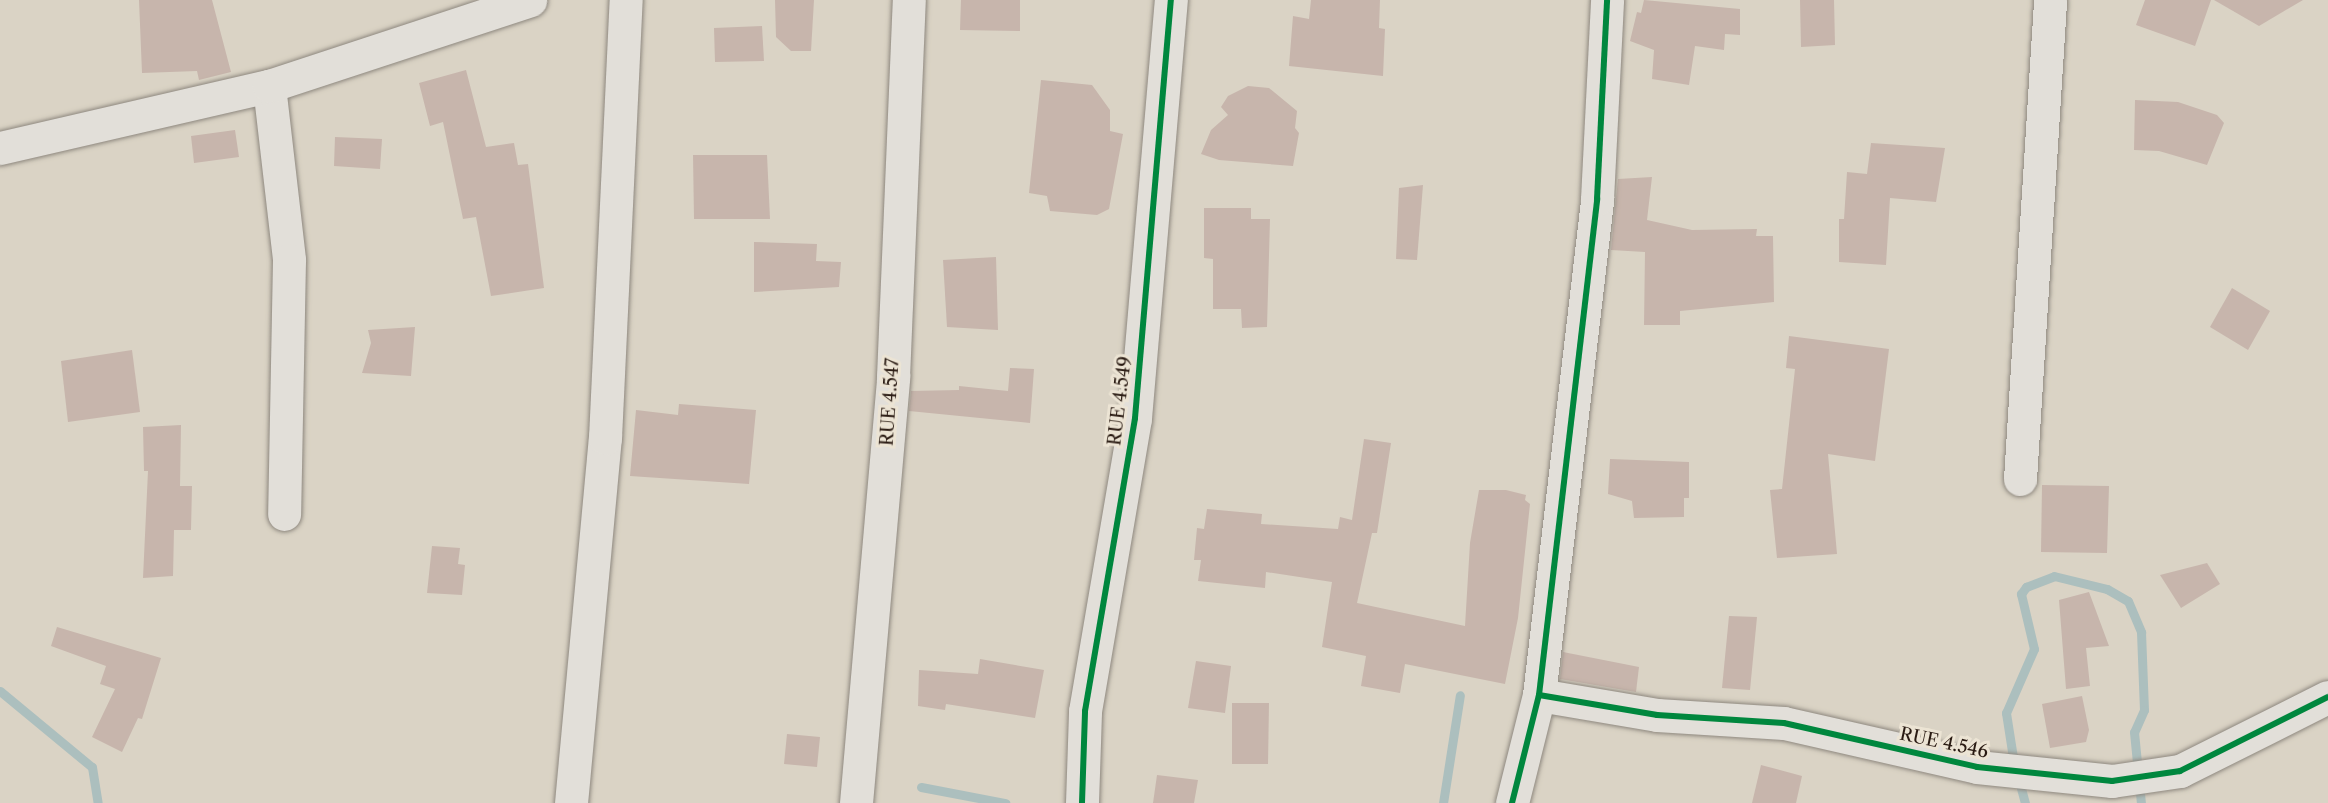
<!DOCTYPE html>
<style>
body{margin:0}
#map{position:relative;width:2328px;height:803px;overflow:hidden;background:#dad3c5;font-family:"Libre Caslon Text",serif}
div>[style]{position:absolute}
.stream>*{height:9px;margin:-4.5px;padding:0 4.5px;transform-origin:4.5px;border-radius:4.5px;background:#acbfbe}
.building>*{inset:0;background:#c7b5ac}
.roads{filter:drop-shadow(0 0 2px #8e887f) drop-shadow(0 0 2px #8e887f)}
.minor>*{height:33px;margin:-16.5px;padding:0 16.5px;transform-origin:16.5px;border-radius:16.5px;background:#e2dfd9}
.cycleway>*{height:6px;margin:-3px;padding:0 3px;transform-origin:3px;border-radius:3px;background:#00873e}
span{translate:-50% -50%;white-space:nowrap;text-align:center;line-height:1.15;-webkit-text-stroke:6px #ece4d4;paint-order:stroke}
.street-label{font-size:18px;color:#291a12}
</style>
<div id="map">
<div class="stream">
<i style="left:0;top:691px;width:119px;rotate:39.6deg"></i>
<i style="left:92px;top:767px;width:36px;rotate:81deg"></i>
<i style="left:2014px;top:764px;width:52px;rotate:-98.9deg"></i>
<i style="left:2006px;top:713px;width:70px;rotate:-66.4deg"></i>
<i style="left:2034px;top:649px;width:57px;rotate:-103.3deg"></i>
<i style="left:2021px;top:594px;width:9px;rotate:-54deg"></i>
<i style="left:2026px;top:587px;width:30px;rotate:-21deg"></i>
<i style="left:2054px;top:576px;width:55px;rotate:13.8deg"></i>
<i style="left:2107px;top:589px;width:24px;rotate:30deg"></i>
<i style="left:2128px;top:601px;width:34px;rotate:67deg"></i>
<i style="left:2141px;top:632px;width:78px;rotate:87.8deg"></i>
<i style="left:2144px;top:710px;width:24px;rotate:114deg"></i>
<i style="left:2134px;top:732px;width:71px;rotate:84.4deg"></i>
<i style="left:2018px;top:777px;width:27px;rotate:75deg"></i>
<i style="left:921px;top:787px;width:86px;rotate:10.8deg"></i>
<i style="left:1443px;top:803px;width:109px;rotate:-81.1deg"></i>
</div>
<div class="building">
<i style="clip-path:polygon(139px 0,212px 0,231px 72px,199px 80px,197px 71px,142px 73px)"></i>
<i style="clip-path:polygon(775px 0,814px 0,811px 51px,791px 51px,776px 37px)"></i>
<i style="clip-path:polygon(961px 0,1020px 0,1020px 31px,960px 30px)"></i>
<i style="clip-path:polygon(1311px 0,1380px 0,1379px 28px,1385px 29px,1383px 76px,1289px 66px,1293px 16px,1309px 19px)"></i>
<i style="clip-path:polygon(1644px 0,1740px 9px,1740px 35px,1725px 34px,1724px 50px,1695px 46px,1689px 85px,1652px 79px,1654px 50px,1630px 41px,1637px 12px,1641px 13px)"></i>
<i style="clip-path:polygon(1800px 0,1834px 0,1835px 45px,1801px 47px)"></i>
<i style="clip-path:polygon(2145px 0,2211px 0,2195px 46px,2136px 25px)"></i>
<i style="clip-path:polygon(2214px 0,2303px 0,2259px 26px)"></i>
<i style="clip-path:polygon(762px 26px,764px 61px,715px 62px,714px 28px)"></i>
<i style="clip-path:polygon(466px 70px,486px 147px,514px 143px,518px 165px,528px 164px,544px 288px,491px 296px,476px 217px,463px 219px,443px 122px,430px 126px,419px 83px)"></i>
<i style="clip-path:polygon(1041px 80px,1092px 85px,1110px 110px,1110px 131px,1123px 134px,1109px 209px,1097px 215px,1050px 211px,1047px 196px,1029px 193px)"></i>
<i style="clip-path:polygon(1248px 86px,1269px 88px,1297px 111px,1295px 128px,1299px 133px,1293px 166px,1219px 160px,1201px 154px,1211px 130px,1228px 115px,1221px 107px,1228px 96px)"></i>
<i style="clip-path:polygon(2135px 100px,2178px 102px,2217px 115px,2224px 123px,2207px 165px,2159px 151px,2134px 150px)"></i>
<i style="clip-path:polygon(235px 130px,239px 157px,194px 163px,191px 136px)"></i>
<i style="clip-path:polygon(335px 137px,382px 139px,380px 169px,334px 166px)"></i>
<i style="clip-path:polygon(1871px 143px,1945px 148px,1936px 202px,1890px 198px,1886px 265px,1839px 262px,1839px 219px,1844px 219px,1847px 172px,1867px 174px)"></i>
<i style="clip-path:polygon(693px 155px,767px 155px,770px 219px,694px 219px)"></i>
<i style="clip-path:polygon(1652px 177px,1647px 220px,1692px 230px,1757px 229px,1756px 236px,1773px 236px,1774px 302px,1680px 311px,1680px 325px,1644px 325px,1645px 252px,1611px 250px,1618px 179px)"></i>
<i style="clip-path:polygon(1423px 185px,1417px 260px,1396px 259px,1399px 188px)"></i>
<i style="clip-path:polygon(1204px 208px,1251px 208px,1251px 219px,1270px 219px,1267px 327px,1242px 328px,1241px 309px,1213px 309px,1213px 259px,1204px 258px)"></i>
<i style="clip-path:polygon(754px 242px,817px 244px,816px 261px,841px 262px,839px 287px,754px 292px)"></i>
<i style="clip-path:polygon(996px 257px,998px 330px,947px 327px,943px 260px)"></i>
<i style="clip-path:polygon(2232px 288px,2270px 311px,2248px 350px,2210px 327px)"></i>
<i style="clip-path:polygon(415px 327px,411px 376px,362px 373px,371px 343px,368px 330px)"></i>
<i style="clip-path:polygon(1789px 336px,1889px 349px,1875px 461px,1828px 454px,1837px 554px,1777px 558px,1770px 490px,1782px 489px,1795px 369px,1786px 368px)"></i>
<i style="clip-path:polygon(132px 350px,140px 412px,68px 422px,61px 361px)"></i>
<i style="clip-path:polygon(1010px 368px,1034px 369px,1030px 423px,909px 411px,911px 391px,959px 390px,959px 386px,1008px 391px)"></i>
<i style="clip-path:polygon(679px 404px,756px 410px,749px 484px,630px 476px,636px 410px,678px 415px)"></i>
<i style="clip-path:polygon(181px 425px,180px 486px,192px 486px,191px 530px,174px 530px,173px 576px,143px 578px,148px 471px,144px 471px,143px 427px)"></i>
<i style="clip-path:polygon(1364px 439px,1391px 443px,1377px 533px,1372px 533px,1357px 603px,1465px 626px,1470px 543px,1479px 490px,1506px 490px,1526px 495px,1525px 500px,1530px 504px,1518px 618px,1505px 684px,1405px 664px,1400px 693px,1361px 686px,1366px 656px,1322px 647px,1332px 582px,1266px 572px,1265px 588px,1198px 581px,1201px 560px,1194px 560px,1197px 528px,1204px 529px,1207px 509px,1262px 514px,1261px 524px,1338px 529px,1340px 517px,1352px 520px)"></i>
<i style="clip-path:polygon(1610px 459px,1689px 462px,1689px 498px,1684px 498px,1684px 517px,1634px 518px,1632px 501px,1608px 494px)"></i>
<i style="clip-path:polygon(2042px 485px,2109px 486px,2107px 553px,2041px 552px)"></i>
<i style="clip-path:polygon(432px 546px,460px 548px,458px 564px,465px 565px,462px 595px,427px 593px)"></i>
<i style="clip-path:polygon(2207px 563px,2220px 584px,2181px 608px,2160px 575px)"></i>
<i style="clip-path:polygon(2089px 592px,2109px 646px,2086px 648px,2090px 686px,2066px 689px,2059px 600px)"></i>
<i style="clip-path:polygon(1729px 616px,1757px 617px,1750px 690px,1722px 688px)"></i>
<i style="clip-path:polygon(57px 627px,161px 658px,142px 719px,138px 718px,122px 752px,92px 737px,115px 689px,100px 684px,106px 666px,51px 646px)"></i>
<i style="clip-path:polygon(1563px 652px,1639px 667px,1636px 692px,1560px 679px)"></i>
<i style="clip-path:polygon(980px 659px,1044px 670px,1035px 718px,946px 704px,945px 710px,918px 706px,919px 670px,978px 674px)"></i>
<i style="clip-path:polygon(1196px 661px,1231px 666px,1225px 713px,1188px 708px)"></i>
<i style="clip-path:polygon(2082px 696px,2089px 730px,2086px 742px,2050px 748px,2042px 704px)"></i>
<i style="clip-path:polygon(1232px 703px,1269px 703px,1268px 764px,1232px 764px)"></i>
<i style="clip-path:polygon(787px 734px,820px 737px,817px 767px,784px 764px)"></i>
<i style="clip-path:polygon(1761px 765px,1802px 776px,1796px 803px,1752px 803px)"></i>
<i style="clip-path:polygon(1157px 775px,1198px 780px,1194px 803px,1153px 803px)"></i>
</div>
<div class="roads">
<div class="minor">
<i style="left:269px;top:86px;width:175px;rotate:83.4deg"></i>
<i style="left:289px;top:260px;width:254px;rotate:91.1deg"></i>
<i style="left:0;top:148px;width:276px;rotate:-13deg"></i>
<i style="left:269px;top:86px;width:275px;rotate:-18.2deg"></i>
<i style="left:2020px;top:479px;width:480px;rotate:-86.4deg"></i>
<i style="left:1539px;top:695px;width:120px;rotate:9.6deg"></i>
<i style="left:1657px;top:715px;width:127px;rotate:3.6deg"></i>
<i style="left:1784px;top:723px;width:198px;rotate:12.8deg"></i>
<i style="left:1977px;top:767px;width:136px;rotate:5.9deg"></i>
<i style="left:2112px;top:781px;width:69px;rotate:-8.4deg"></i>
<i style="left:2180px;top:771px;width:165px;rotate:-26.6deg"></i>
<i style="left:571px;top:803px;width:367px;rotate:-84.7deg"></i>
<i style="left:605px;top:438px;width:439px;rotate:-87.3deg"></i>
<i style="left:856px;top:803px;width:428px;rotate:-85deg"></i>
<i style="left:893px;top:377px;width:377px;rotate:-87.6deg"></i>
<i style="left:1082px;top:803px;width:92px;rotate:-88.1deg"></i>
<i style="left:1085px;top:711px;width:297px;rotate:-80.3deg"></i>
<i style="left:1135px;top:418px;width:420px;rotate:-85.1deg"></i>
<i style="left:1512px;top:803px;width:111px;rotate:-76deg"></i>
<i style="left:1539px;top:695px;width:499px;rotate:-83.3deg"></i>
<i style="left:1597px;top:199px;width:199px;rotate:-87.1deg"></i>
</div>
</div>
<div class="cycleway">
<i style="left:1539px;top:695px;width:120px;rotate:9.6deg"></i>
<i style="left:1657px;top:715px;width:127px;rotate:3.6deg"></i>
<i style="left:1784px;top:723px;width:198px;rotate:12.8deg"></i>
<i style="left:1977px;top:767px;width:136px;rotate:5.9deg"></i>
<i style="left:2112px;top:781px;width:69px;rotate:-8.4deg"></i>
<i style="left:2180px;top:771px;width:165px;rotate:-26.6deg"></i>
<i style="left:1082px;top:803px;width:92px;rotate:-88.1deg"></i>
<i style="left:1085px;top:711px;width:297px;rotate:-80.3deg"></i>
<i style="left:1135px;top:418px;width:420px;rotate:-85.1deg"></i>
<i style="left:1512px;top:803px;width:111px;rotate:-76deg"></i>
<i style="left:1539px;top:695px;width:499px;rotate:-83.3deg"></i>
<i style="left:1597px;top:199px;width:199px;rotate:-87.1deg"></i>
</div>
<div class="street-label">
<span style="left:1120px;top:401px;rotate:-83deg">RUE 4.549</span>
<span style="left:890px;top:402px;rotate:-86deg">RUE 4.547</span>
<span style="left:1944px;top:743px;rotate:12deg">RUE 4.546</span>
</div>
</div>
